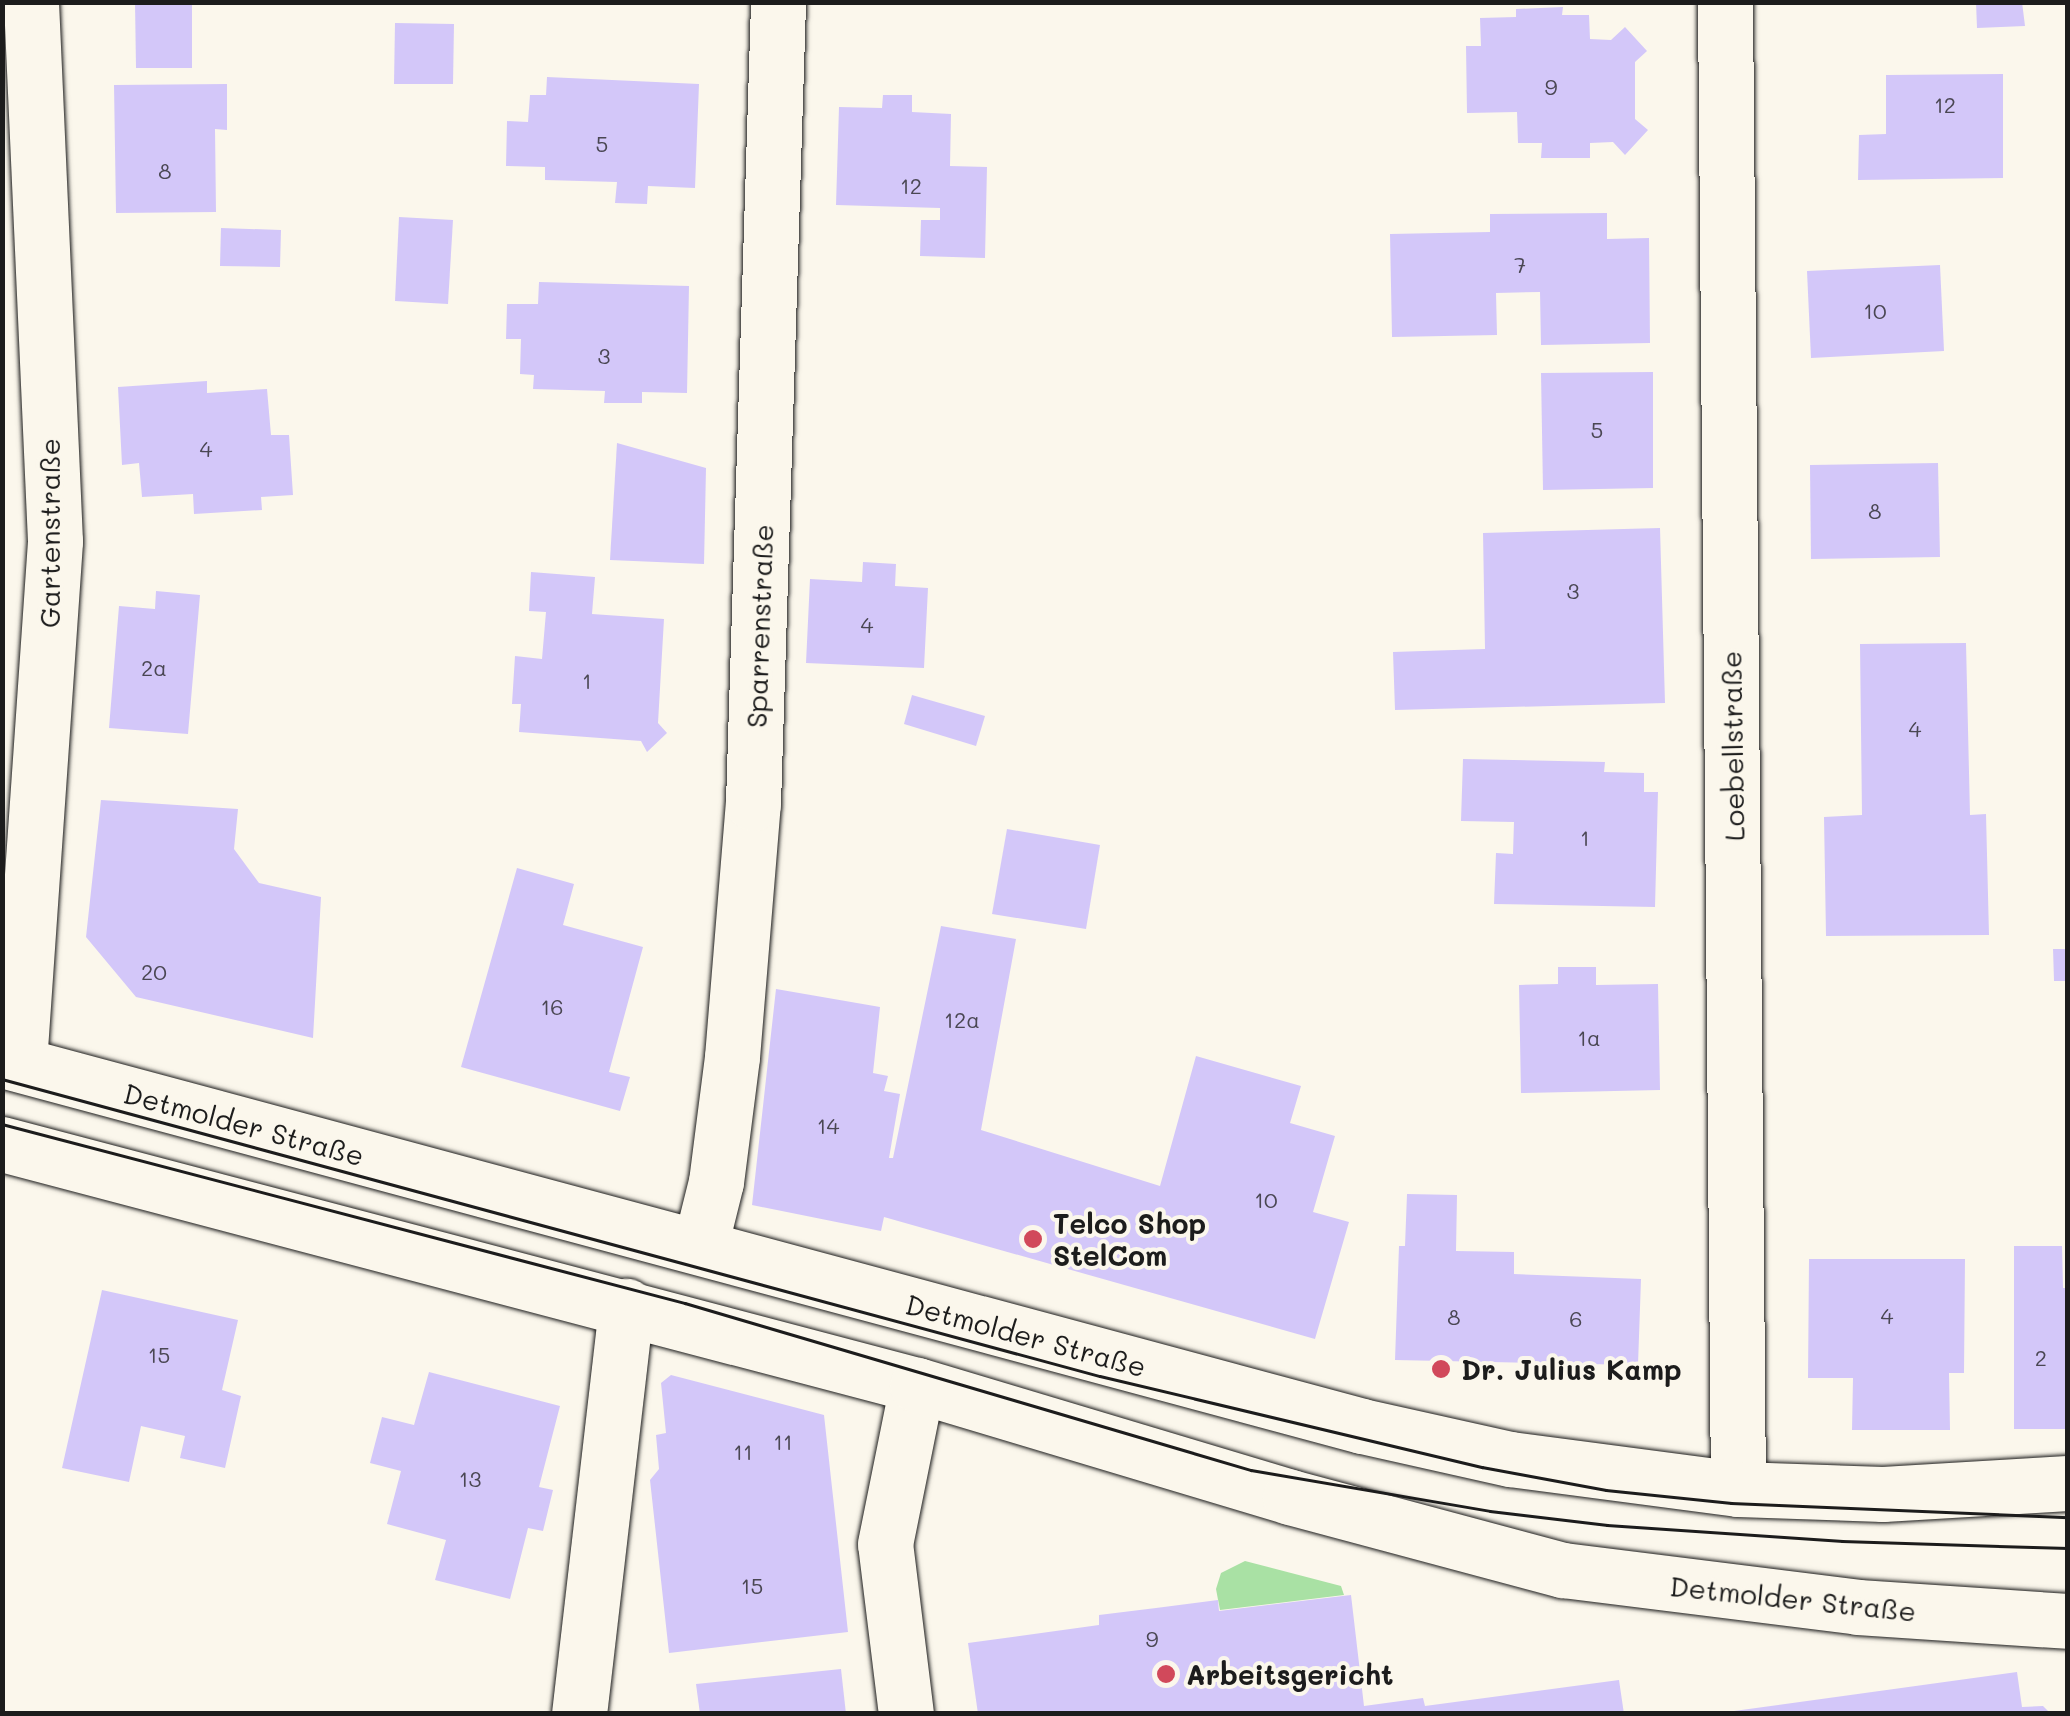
<!DOCTYPE html>
<meta charset="utf-8">
<style>
body{margin:0}
#map{position:relative;width:2070px;height:1716px;overflow:hidden;background:#fbf7ec;font-family:Mali,sans-serif}
div>[style]{position:absolute}
[style*='--x']{left:calc(var(--x)*1px);top:calc(var(--y)*1px);width:calc(var(--w)*1px);rotate:calc(var(--a)*1deg)}
.green>*{inset:0;background:#a9e1a4}
.building>*{inset:0;background:#d3c7f9}
.roads{filter:drop-shadow(0 0 2px #1c1c1c) drop-shadow(0 0 2px #1c1c1c)}
.minor>*{height:55px;margin:-27.5px;padding:0 27.5px;transform-origin:27.5px;border-radius:27.5px;background:#fbf7ec}
.major>*{height:55px;margin:-27.5px;padding:0 27.5px;transform-origin:27.5px;border-radius:27.5px;background:#fbf7ec}
.tram>*{height:2.5px;margin:-1.25px;padding:0 1.25px;transform-origin:1.25px;border-radius:1.25px;background:#1c1c1c}
.dots>*{width:28px;height:28px;translate:-50% -50%;box-sizing:border-box;border:5px solid #fbf7ec;border-radius:50%}
span{translate:-50% -50%;white-space:nowrap;text-align:center;line-height:1.15;-webkit-text-stroke:8px #fbf7ec;paint-order:stroke}
.number-label{font-size:22px;color:#4a4753}
.number-label span{-webkit-text-stroke-width:0}
.street-label{font-size:28px;color:#1c1c1c}
.poi-label{font-size:28px;color:#1c1c1c;font-weight:700}
.left{translate:0 -50%;text-align:left}
.frame{position:absolute;inset:0;border:5px solid #1c1c1c;pointer-events:none}
</style>
<div id="map">
<div class="green">
<div style="clip-path:polygon(1245px 1561px,1341px 1586px,1344px 1595px,1220px 1610px,1216px 1589px,1221px 1573px)"></div>
</div>
<div class="building">
<div style="clip-path:polygon(135px 2px,192px 2px,192px 68px,136px 68px)"></div>
<div style="clip-path:polygon(1976px 2px,2022px 2px,2025px 26px,1977px 28px)"></div>
<div style="clip-path:polygon(1563px 7px,1562px 15px,1589px 15px,1590px 39px,1611px 40px,1625px 27px,1647px 51px,1635px 62px,1635px 119px,1648px 130px,1625px 155px,1613px 142px,1590px 143px,1590px 158px,1541px 158px,1542px 143px,1518px 143px,1517px 112px,1467px 113px,1466px 46px,1481px 46px,1480px 18px,1516px 17px,1516px 9px)"></div>
<div style="clip-path:polygon(395px 23px,454px 24px,453px 84px,394px 84px)"></div>
<div style="clip-path:polygon(2003px 74px,2003px 178px,1858px 180px,1859px 135px,1886px 134px,1886px 75px)"></div>
<div style="clip-path:polygon(547px 77px,699px 84px,695px 188px,648px 186px,647px 204px,615px 203px,617px 182px,545px 180px,545px 167px,506px 166px,507px 121px,528px 122px,530px 95px,546px 95px)"></div>
<div style="clip-path:polygon(227px 84px,227px 130px,215px 129px,216px 212px,116px 213px,114px 85px)"></div>
<div style="clip-path:polygon(883px 95px,912px 95px,912px 112px,951px 114px,950px 166px,987px 167px,985px 258px,920px 256px,921px 220px,940px 220px,940px 208px,836px 205px,839px 107px,882px 108px)"></div>
<div style="clip-path:polygon(1607px 213px,1607px 239px,1649px 238px,1650px 343px,1541px 345px,1540px 292px,1496px 293px,1497px 335px,1392px 337px,1390px 234px,1490px 232px,1490px 214px)"></div>
<div style="clip-path:polygon(399px 217px,453px 220px,448px 304px,395px 301px)"></div>
<div style="clip-path:polygon(221px 228px,281px 230px,280px 267px,220px 266px)"></div>
<div style="clip-path:polygon(1940px 265px,1944px 351px,1811px 358px,1807px 271px)"></div>
<div style="clip-path:polygon(539px 282px,689px 286px,687px 393px,642px 392px,642px 403px,604px 403px,605px 391px,533px 389px,534px 375px,520px 374px,521px 339px,506px 339px,507px 304px,538px 304px)"></div>
<div style="clip-path:polygon(1653px 372px,1653px 488px,1543px 490px,1541px 373px)"></div>
<div style="clip-path:polygon(207px 381px,207px 393px,267px 389px,271px 435px,289px 435px,293px 495px,261px 497px,262px 510px,194px 514px,193px 494px,142px 497px,139px 463px,122px 465px,118px 387px)"></div>
<div style="clip-path:polygon(617px 443px,706px 468px,704px 564px,610px 560px)"></div>
<div style="clip-path:polygon(1938px 463px,1940px 557px,1811px 559px,1810px 465px)"></div>
<div style="clip-path:polygon(1660px 528px,1665px 703px,1395px 710px,1393px 652px,1485px 649px,1483px 533px)"></div>
<div style="clip-path:polygon(863px 562px,896px 564px,895px 586px,928px 588px,924px 668px,806px 663px,810px 579px,862px 582px)"></div>
<div style="clip-path:polygon(531px 572px,595px 577px,592px 614px,664px 619px,658px 723px,667px 733px,647px 752px,641px 741px,519px 732px,521px 704px,512px 704px,515px 656px,542px 659px,546px 612px,529px 611px)"></div>
<div style="clip-path:polygon(156px 591px,200px 595px,188px 734px,109px 728px,119px 606px,155px 609px)"></div>
<div style="clip-path:polygon(1966px 643px,1970px 815px,1986px 814px,1989px 935px,1826px 936px,1824px 817px,1862px 815px,1860px 644px)"></div>
<div style="clip-path:polygon(912px 695px,985px 716px,976px 746px,904px 724px)"></div>
<div style="clip-path:polygon(1463px 759px,1605px 762px,1604px 772px,1644px 773px,1644px 792px,1658px 792px,1655px 907px,1494px 904px,1496px 853px,1513px 854px,1514px 822px,1461px 821px)"></div>
<div style="clip-path:polygon(101px 800px,238px 809px,234px 849px,259px 883px,321px 897px,313px 1038px,136px 997px,86px 937px)"></div>
<div style="clip-path:polygon(1007px 829px,1100px 845px,1086px 929px,992px 914px)"></div>
<div style="clip-path:polygon(517px 868px,574px 884px,563px 925px,643px 947px,609px 1072px,630px 1077px,620px 1111px,461px 1067px)"></div>
<div style="clip-path:polygon(941px 926px,1016px 939px,981px 1130px,1160px 1186px,1196px 1056px,1301px 1086px,1290px 1123px,1335px 1136px,1313px 1212px,1349px 1222px,1315px 1339px,884px 1217px,881px 1231px,752px 1205px,776px 989px,880px 1007px,873px 1073px,888px 1076px,884px 1091px,900px 1094px,889px 1158px,893px 1158px)"></div>
<div style="clip-path:polygon(2053px 949px,2068px 949px,2068px 981px,2054px 981px)"></div>
<div style="clip-path:polygon(1558px 967px,1596px 967px,1596px 985px,1658px 984px,1660px 1090px,1521px 1093px,1519px 985px,1558px 984px)"></div>
<div style="clip-path:polygon(1407px 1194px,1457px 1195px,1456px 1251px,1514px 1252px,1514px 1274px,1641px 1279px,1638px 1365px,1395px 1360px,1399px 1246px,1405px 1246px)"></div>
<div style="clip-path:polygon(2014px 1246px,2062px 1246px,2063px 1288px,2068px 1288px,2068px 1429px,2014px 1429px)"></div>
<div style="clip-path:polygon(1809px 1259px,1965px 1259px,1964px 1373px,1949px 1373px,1950px 1430px,1852px 1430px,1853px 1378px,1808px 1378px)"></div>
<div style="clip-path:polygon(102px 1290px,238px 1320px,222px 1390px,241px 1396px,225px 1468px,180px 1458px,185px 1436px,141px 1426px,129px 1482px,62px 1468px)"></div>
<div style="clip-path:polygon(429px 1372px,560px 1406px,539px 1487px,553px 1490px,543px 1531px,528px 1528px,510px 1599px,435px 1580px,446px 1540px,387px 1524px,401px 1471px,370px 1463px,382px 1417px,414px 1425px)"></div>
<div style="clip-path:polygon(671px 1375px,824px 1415px,848px 1632px,669px 1653px,650px 1480px,659px 1469px,656px 1435px,666px 1433px,661px 1383px)"></div>
<div style="clip-path:polygon(1351px 1595px,1364px 1706px,1423px 1698px,1425px 1706px,1619px 1680px,1624px 1714px,978px 1714px,968px 1643px,1099px 1625px,1099px 1615px,1156px 1608px,1218px 1600px,1219px 1611px)"></div>
<div style="clip-path:polygon(841px 1669px,846px 1714px,700px 1714px,696px 1684px)"></div>
<div style="clip-path:polygon(2017px 1672px,2022px 1707px,2043px 1706px,2051px 1714px,1712px 1714px)"></div>
</div>
<div class="roads">
<div class="minor">
<div style="--x:1725;--y:2;--w:1487;--a:89.5"></div>
<div style="--x:19;--y:1063;--w:523;--a:-86.05"></div>
<div style="--x:55;--y:541;--w:540;--a:-92.55"></div>
<div style="--x:700;--y:1246;--w:66;--a:-76"></div>
<div style="--x:716;--y:1182;--w:126;--a:-82.7"></div>
<div style="--x:732;--y:1057;--w:255;--a:-85.3"></div>
<div style="--x:753;--y:803;--w:801;--a:-88.21"></div>
<div style="--x:579;--y:1714;--w:411;--a:-83.4"></div>
<div style="--x:906;--y:1714;--w:171;--a:-97"></div>
<div style="--x:885;--y:1544;--w:162;--a:-78.6"></div>
</div>
<div class="major">
<div style="--x:2;--y:1060;--w:1408;--a:15.06"></div>
<div style="--x:1362;--y:1426;--w:152;--a:12.6"></div>
<div style="--x:1510;--y:1459;--w:230;--a:7.5"></div>
<div style="--x:1738;--y:1489;--w:145;--a:2"></div>
<div style="--x:1883;--y:1494;--w:185;--a:-3.4"></div>
<div style="--x:2;--y:1144;--w:946;--a:14.76"></div>
<div style="--x:917;--y:1385;--w:389;--a:16.7"></div>
<div style="--x:1290;--y:1497;--w:283;--a:15"></div>
<div style="--x:1563;--y:1570;--w:297;--a:7.1"></div>
<div style="--x:1858;--y:1607;--w:210;--a:3.8"></div>
</div>
</div>
<div class="tram">
<div style="--x:2;--y:1079;--w:1137;--a:15.14"></div>
<div style="--x:1100;--y:1376;--w:393;--a:13.4"></div>
<div style="--x:1482;--y:1467;--w:126;--a:10.5"></div>
<div style="--x:1606;--y:1490;--w:126;--a:5.9"></div>
<div style="--x:1731;--y:1503;--w:337;--a:2.4"></div>
<div style="--x:2;--y:1124;--w:706;--a:14.69"></div>
<div style="--x:685;--y:1303;--w:590;--a:16.44"></div>
<div style="--x:1251;--y:1470;--w:242;--a:9.7"></div>
<div style="--x:1490;--y:1511;--w:118;--a:6.8"></div>
<div style="--x:1607;--y:1525;--w:236;--a:3.9"></div>
<div style="--x:1842;--y:1541;--w:226;--a:1.8"></div>
</div>
<div class="dots">
<div style="left:1033px;top:1239px;background:#d1495b"></div>
<div style="left:1441px;top:1369px;background:#d1495b"></div>
<div style="left:1166px;top:1674px;background:#d1495b"></div>
</div>
<div class="number-label">
<span style="left:1551px;top:87px">9</span>
<span style="left:1945px;top:105px">12</span>
<span style="left:602px;top:144px">5</span>
<span style="left:165px;top:171px">8</span>
<span style="left:911px;top:186px">12</span>
<span style="left:1520px;top:265px">7</span>
<span style="left:1875px;top:311px">10</span>
<span style="left:604px;top:356px">3</span>
<span style="left:1597px;top:430px">5</span>
<span style="left:206px;top:449px">4</span>
<span style="left:1875px;top:511px">8</span>
<span style="left:1573px;top:591px">3</span>
<span style="left:867px;top:625px">4</span>
<span style="left:154px;top:668px">2a</span>
<span style="left:587px;top:681px">1</span>
<span style="left:1915px;top:729px">4</span>
<span style="left:1585px;top:838px">1</span>
<span style="left:154px;top:972px">20</span>
<span style="left:552px;top:1007px">16</span>
<span style="left:962px;top:1020px">12a</span>
<span style="left:1589px;top:1038px">1a</span>
<span style="left:828px;top:1126px">14</span>
<span style="left:1266px;top:1200px">10</span>
<span style="left:1887px;top:1316px">4</span>
<span style="left:1454px;top:1317px">8</span>
<span style="left:1576px;top:1319px">6</span>
<span style="left:159px;top:1355px">15</span>
<span style="left:2041px;top:1358px">2</span>
<span style="left:783px;top:1442px">11</span>
<span style="left:743px;top:1452px">11</span>
<span style="left:470px;top:1479px">13</span>
<span style="left:752px;top:1586px">15</span>
<span style="left:1152px;top:1639px">9</span>
</div>
<div class="street-label">
<span style="left:49px;top:533px;rotate:-90deg">Gartenstraße</span>
<span style="left:759px;top:626px;rotate:-88deg">Sparrenstraße</span>
<span style="left:1732px;top:746px;rotate:-91deg">Loebellstraße</span>
<span style="left:244px;top:1124px;rotate:15deg">Detmolder Straße</span>
<span style="left:1026px;top:1335px;rotate:15deg">Detmolder Straße</span>
<span style="left:1793px;top:1598px;rotate:6deg">Detmolder Straße</span>
</div>
<div class="poi-label">
<span class="left" style="left:1053px;top:1239px">Telco Shop<br>StelCom</span>
<span class="left" style="left:1461px;top:1369px">Dr. Julius Kamp</span>
<span class="left" style="left:1186px;top:1674px">Arbeitsgericht</span>
</div>
<div class="frame"></div>
</div>
